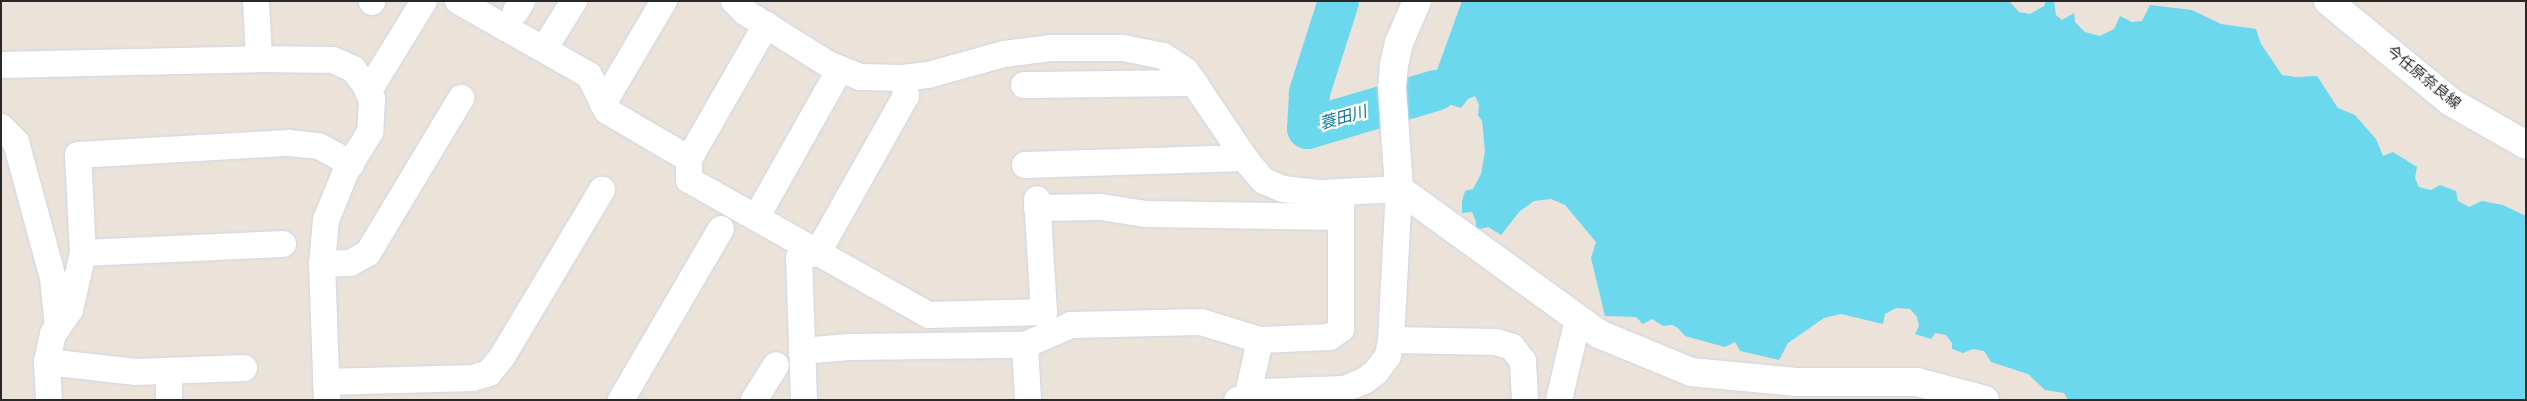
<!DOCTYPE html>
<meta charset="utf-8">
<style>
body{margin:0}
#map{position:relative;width:2527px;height:401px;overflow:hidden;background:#ebe2da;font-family:"Noto Sans","Noto Sans JP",sans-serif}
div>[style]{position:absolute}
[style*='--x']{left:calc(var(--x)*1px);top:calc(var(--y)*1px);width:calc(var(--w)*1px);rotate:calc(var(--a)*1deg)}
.water>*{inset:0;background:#6cd8ee}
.river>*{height:41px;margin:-20.5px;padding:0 20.5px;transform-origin:20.5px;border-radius:20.5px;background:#6cd8ee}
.roads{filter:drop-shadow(0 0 1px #cfd5e2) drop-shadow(0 0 1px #cfd5e2)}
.street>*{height:26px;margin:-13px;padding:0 13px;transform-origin:13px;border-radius:13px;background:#fff}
.secondary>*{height:28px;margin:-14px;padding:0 14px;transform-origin:14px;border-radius:14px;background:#fff}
span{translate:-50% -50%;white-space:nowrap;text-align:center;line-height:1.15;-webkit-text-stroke:4.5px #fff;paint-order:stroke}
.street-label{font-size:15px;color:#282828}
.water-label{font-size:16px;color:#0d7598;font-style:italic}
.frame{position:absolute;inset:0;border:2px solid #282828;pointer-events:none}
</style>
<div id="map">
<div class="water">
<div style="clip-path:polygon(1462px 1px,2009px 1px,2019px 12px,2030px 14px,2044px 6px,2046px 1px,2054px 1px,2056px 15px,2062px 20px,2074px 13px,2075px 22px,2085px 32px,2100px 36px,2114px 29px,2120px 16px,2132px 22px,2142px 21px,2150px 5px,2192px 10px,2221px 24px,2256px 29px,2261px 44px,2282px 75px,2295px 77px,2317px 76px,2338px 108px,2355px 115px,2376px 139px,2383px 156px,2393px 152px,2417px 167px,2415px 178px,2419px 187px,2431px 190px,2440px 185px,2456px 191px,2458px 201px,2469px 207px,2482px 201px,2503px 205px,2526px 216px,2526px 400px,2068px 400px,2064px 393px,2045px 390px,2028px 374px,1991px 362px,1984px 351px,1973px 349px,1963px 353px,1952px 349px,1952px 343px,1946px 335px,1935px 333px,1931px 339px,1915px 334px,1919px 326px,1917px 317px,1910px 309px,1896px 308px,1885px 314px,1883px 324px,1841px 314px,1824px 318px,1788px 343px,1779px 360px,1740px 351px,1735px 342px,1725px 347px,1685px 336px,1678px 328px,1672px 325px,1663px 326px,1652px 319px,1643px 324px,1636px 317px,1605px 316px,1591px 258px,1596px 242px,1565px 205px,1551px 199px,1534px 201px,1520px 211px,1501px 235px,1488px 227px,1476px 230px,1476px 222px,1472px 212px,1462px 213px,1462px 201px,1465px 191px,1473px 189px,1481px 174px,1485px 151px,1482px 121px,1478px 115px,1479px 105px,1475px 96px,1468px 99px,1461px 108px,1429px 98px,1403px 113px,1403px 92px,1433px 81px)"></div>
</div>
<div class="river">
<div style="--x:1338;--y:1;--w:96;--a:107.7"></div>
<div style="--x:1309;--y:92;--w:36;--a:93"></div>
<div style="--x:1307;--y:128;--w:134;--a:-16.5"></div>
</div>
<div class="roads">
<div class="street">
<div style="--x:256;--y:1;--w:58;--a:87"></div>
<div style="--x:458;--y:1;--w:150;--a:29.5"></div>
<div style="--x:589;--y:75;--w:40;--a:63.4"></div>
<div style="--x:607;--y:111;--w:95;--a:30.3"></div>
<div style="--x:689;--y:159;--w:21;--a:90"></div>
<div style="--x:689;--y:180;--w:275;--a:29.4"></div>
<div style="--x:929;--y:315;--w:115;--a:-1.5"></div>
<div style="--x:1044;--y:312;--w:113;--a:-93.5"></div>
<div style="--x:734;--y:1;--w:16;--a:45"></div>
<div style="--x:745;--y:12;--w:98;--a:32.1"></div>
<div style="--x:828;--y:64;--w:35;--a:22"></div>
<div style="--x:861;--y:77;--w:42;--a:1.4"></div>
<div style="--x:903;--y:78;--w:25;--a:-7"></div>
<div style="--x:928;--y:75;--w:79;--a:-15.4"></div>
<div style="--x:1004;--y:54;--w:46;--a:-7.4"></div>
<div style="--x:1050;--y:48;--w:73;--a:0"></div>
<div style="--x:1123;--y:48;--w:41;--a:11.3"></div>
<div style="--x:1163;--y:56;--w:27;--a:33"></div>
<div style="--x:1186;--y:71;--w:112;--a:55.9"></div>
<div style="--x:1249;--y:164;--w:23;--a:49"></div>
<div style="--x:1264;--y:181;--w:21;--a:23"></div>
<div style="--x:1283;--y:189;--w:39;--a:6"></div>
<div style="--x:1322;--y:193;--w:77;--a:-3"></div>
<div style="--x:1399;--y:189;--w:151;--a:93"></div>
<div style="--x:1391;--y:340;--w:16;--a:101"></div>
<div style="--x:1388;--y:356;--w:20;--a:127"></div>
<div style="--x:1376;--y:372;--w:15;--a:143"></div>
<div style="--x:1364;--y:381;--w:22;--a:158"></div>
<div style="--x:1344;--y:389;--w:82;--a:177.9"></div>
<div style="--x:1262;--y:392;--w:26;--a:162"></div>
<div style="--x:372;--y:2;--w:1;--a:-90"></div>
<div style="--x:516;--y:11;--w:12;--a:-59"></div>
<div style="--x:544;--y:49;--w:57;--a:-58"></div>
<div style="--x:1;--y:65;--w:258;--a:-1.3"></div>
<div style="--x:259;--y:59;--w:74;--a:0.8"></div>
<div style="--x:333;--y:60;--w:22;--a:24"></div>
<div style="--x:353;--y:69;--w:18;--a:52"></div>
<div style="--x:364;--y:83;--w:18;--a:63"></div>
<div style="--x:372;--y:99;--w:33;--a:93"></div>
<div style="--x:370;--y:132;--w:46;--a:121.6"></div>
<div style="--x:346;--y:171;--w:53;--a:112.2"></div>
<div style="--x:326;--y:220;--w:44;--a:95.2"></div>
<div style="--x:322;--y:264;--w:136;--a:87.9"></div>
<div style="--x:1024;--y:85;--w:171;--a:-0.7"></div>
<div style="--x:368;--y:92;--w:107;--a:-58.4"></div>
<div style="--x:603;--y:104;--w:120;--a:-59.4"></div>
<div style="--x:1;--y:127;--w:21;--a:45"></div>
<div style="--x:16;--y:142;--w:141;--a:74.8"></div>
<div style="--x:53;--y:278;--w:50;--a:84.3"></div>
<div style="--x:689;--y:159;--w:155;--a:-60.1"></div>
<div style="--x:1025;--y:165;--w:220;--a:-1.8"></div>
<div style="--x:1037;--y:208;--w:64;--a:-0.9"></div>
<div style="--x:1101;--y:207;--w:46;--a:8.8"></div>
<div style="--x:1146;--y:214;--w:195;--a:0.9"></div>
<div style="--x:756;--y:218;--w:171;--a:-60.6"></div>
<div style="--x:283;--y:244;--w:200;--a:177.4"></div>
<div style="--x:83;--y:253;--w:98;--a:-92.9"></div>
<div style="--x:78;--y:155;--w:211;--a:-3.3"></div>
<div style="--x:289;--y:143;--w:30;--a:6"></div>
<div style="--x:319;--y:146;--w:37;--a:29"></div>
<div style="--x:322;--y:264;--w:28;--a:-2"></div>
<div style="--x:350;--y:263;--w:21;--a:-29"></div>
<div style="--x:368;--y:253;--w:181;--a:-59"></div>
<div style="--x:1391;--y:340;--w:105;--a:1.1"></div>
<div style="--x:1496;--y:342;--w:17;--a:17"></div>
<div style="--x:1512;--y:347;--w:18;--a:52"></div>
<div style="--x:1523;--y:361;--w:39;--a:87"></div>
<div style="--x:1025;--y:345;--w:55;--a:86.9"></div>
<div style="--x:802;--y:351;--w:47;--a:-4.9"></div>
<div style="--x:849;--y:347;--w:176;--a:-0.7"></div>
<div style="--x:1025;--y:345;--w:50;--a:-23.5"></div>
<div style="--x:1071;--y:325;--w:130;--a:-1.3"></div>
<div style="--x:1201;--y:322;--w:62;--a:17"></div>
<div style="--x:47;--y:362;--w:90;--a:6.4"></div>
<div style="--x:136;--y:372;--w:108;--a:-2.1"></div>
<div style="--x:326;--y:382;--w:147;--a:-1.6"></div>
<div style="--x:473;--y:378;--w:17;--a:-17"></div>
<div style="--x:489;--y:373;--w:21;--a:-51"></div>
<div style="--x:502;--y:357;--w:195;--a:-59.1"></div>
<div style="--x:1248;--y:395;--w:56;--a:-77.7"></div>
<div style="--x:1260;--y:340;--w:70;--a:-2.5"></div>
<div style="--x:1330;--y:337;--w:14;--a:-36"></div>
<div style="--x:1341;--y:329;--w:129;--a:-90"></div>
<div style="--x:49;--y:400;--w:38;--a:-93"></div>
<div style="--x:47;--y:362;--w:29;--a:-78"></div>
<div style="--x:53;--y:334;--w:29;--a:-55"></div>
<div style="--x:70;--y:310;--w:58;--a:-77.2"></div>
<div style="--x:169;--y:400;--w:29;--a:-90"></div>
<div style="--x:621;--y:400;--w:198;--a:-59.7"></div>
<div style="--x:754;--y:400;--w:41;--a:-57.8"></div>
<div style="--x:804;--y:400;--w:142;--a:-92"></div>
<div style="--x:799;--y:258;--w:20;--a:-18"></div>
<div style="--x:818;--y:252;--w:179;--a:-60.6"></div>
<div style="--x:906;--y:96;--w:18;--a:-99"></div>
<div style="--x:1559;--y:400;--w:83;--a:-76.8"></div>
</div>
<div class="secondary">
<div style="--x:1417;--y:1;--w:46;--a:113.2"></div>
<div style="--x:1399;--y:43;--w:23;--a:103"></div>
<div style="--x:1394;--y:65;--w:23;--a:95"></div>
<div style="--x:1392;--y:88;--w:101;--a:86"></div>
<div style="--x:1399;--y:189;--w:247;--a:35.9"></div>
<div style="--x:1599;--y:334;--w:100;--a:22.4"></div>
<div style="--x:1691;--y:372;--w:106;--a:5.4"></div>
<div style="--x:1797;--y:382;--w:120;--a:0"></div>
<div style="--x:1917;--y:382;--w:70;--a:14.8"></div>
<div style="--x:2328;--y:1;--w:159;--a:39.4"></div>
<div style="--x:2451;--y:102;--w:86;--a:29.8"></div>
</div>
</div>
<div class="street-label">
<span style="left:2424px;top:77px;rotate:39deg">今任原奈良線</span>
</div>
<div class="water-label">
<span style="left:1343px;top:117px;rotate:-16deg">蓑田川</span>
</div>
<div class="frame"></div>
</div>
